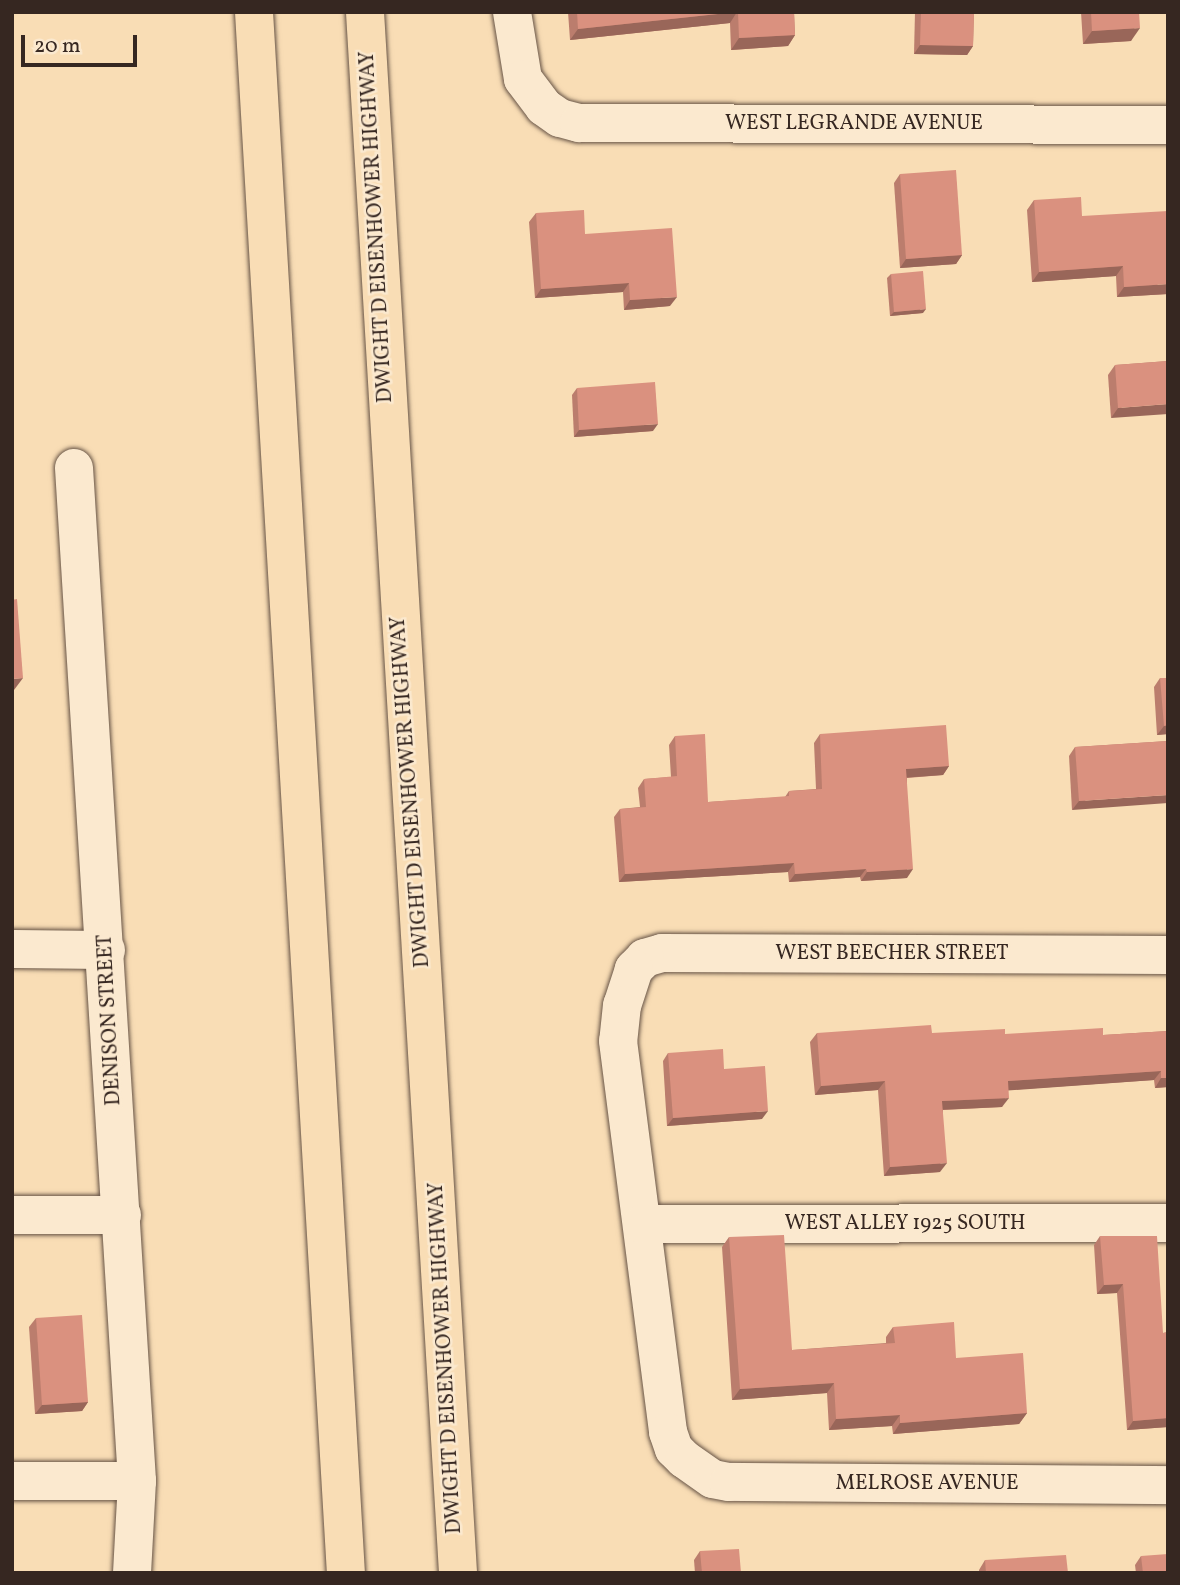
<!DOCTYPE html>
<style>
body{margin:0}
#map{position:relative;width:1180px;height:1585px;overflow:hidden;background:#f9ddb5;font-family:Vollkorn,serif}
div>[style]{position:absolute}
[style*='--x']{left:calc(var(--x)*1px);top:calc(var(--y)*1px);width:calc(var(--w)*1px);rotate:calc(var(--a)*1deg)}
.roads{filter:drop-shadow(0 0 2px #675446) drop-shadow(0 0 2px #675446)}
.minor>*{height:38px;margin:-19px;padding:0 19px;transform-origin:19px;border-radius:19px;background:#fbe9cf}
.highway>*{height:38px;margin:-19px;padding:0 19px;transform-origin:19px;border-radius:19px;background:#f9ddb5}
.wall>*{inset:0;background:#bb7d6d}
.shaded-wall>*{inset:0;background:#996659}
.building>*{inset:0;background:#da917f}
span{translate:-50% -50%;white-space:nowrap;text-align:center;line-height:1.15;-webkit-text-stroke:5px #fbe9cf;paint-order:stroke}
.street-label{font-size:21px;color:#362721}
.frame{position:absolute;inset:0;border:14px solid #362721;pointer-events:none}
.scale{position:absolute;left:21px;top:35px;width:116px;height:32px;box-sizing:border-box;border:4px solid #362721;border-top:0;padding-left:9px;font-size:21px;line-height:24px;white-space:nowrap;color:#362721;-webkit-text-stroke:5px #fbe9cf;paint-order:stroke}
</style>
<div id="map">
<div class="roads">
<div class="minor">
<div style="--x:512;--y:12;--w:68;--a:80.7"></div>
<div style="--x:523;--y:79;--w:35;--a:53"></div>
<div style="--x:544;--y:107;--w:19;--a:35"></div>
<div style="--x:560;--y:118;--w:20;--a:15"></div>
<div style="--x:579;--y:123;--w:589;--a:0.19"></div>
<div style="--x:74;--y:468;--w:1015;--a:86.44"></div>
<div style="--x:137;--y:1481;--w:92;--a:93.1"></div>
<div style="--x:12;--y:949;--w:94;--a:0.6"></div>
<div style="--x:1168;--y:955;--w:506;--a:-179.77"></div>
<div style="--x:662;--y:953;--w:18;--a:164"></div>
<div style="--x:645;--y:958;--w:16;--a:135"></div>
<div style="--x:634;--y:969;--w:38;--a:108"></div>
<div style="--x:622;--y:1005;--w:36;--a:96"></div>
<div style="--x:618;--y:1041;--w:394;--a:82.7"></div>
<div style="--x:668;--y:1432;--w:18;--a:71"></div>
<div style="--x:674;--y:1449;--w:14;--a:45"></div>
<div style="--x:684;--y:1459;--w:35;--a:35"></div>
<div style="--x:713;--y:1479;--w:16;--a:11"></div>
<div style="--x:729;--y:1482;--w:439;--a:0.4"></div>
<div style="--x:12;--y:1215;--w:110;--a:0"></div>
<div style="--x:642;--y:1224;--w:526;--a:-0.11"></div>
<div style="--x:12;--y:1481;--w:125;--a:0"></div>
</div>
<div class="highway">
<div style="--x:254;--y:12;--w:1564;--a:86.63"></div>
<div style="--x:365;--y:12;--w:1564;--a:86.59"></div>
</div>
</div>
<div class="wall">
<div style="clip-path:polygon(568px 12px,794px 12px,795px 35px,788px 46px,731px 50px,730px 23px,570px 40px)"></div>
<div style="clip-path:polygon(915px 12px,974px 12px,973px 46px,967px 55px,914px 54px)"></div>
<div style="clip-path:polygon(1081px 12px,1139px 12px,1131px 41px,1083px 44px)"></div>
<div style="clip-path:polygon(900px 174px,962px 255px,956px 264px,900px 268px,894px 183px)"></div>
<div style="clip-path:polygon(1034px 200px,1082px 216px,1168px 294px,1117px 297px,1116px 276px,1032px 282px,1027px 210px)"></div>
<div style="clip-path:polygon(536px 213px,670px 306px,624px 310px,623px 292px,535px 298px,529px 222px)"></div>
<div style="clip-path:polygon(891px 274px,923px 313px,890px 316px,887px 278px)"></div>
<div style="clip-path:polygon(1168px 361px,1111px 418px,1108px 375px,1115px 365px)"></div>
<div style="clip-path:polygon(577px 388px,653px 431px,574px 437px,572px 395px)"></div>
<div style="clip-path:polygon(1160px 678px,1168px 678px,1168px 734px,1157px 735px,1154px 687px)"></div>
<div style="clip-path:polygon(820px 734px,949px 766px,943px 775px,907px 778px,907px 878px,861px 881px,860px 877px,789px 882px,788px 872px,619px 882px,614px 817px,620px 809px,640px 807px,638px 788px,644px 779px,671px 777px,669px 745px,675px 736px,708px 802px,785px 797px,789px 791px,816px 789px,814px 743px)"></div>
<div style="clip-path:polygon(1168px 741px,1072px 810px,1069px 756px,1075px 747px)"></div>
<div style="clip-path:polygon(1168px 1031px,1168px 1087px,1155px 1088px,1154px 1080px,1008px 1090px,1002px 1107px,943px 1110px,940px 1172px,884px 1176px,878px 1090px,815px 1095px,810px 1042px,817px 1033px,1103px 1035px)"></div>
<div style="clip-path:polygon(668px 1053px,724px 1069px,762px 1119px,667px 1126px,663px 1061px)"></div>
<div style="clip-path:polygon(1100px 1236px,1163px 1333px,1168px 1332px,1168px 1427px,1127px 1430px,1117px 1293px,1097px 1294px,1094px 1245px)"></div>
<div style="clip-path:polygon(729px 1237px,792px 1350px,886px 1343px,886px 1337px,893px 1327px,956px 1358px,1027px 1413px,1019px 1424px,893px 1434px,892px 1426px,829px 1430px,827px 1393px,732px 1400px,722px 1247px)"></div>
<div style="clip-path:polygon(36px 1318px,88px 1402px,82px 1411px,35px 1414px,29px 1327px)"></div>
<div style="clip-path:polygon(700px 1551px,741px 1573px,695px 1573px,694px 1560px)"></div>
<div style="clip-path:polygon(1141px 1556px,1168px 1573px,1136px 1573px,1135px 1565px)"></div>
<div style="clip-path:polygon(985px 1560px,1068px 1573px,979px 1573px,979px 1570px)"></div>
</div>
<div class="shaded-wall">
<div style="clip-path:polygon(737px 12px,730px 23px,570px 40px,578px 29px)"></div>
<div style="clip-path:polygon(1140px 28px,1131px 41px,1083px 44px,1092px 31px)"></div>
<div style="clip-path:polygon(795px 35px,788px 46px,731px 50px,739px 38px)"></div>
<div style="clip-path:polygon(920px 45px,973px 46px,967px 55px,914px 54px)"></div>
<div style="clip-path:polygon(962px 255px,956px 264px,900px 268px,906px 259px)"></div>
<div style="clip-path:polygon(1123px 266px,1116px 276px,1032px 282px,1039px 272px)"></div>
<div style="clip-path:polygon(629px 283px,623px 292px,535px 298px,541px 289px)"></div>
<div style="clip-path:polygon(1168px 284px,1168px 294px,1117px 297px,1124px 287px)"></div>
<div style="clip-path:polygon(677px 297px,670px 306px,624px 310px,630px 300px)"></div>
<div style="clip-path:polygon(926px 309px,923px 313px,890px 316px,894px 312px)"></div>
<div style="clip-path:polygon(1168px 404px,1168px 414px,1111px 418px,1118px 408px)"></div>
<div style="clip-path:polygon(658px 424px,653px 431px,574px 437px,579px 430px)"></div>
<div style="clip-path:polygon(23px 678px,14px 690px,12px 690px,12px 679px)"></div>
<div style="clip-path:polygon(1168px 725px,1168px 734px,1157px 735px,1164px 726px)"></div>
<div style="clip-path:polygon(949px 766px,943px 775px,900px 778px,906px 769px)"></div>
<div style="clip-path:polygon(1168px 795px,1168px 803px,1072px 810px,1079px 801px)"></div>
<div style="clip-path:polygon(794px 863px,788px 872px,619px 882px,625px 874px)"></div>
<div style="clip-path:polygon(866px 869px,860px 877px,789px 882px,795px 874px)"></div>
<div style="clip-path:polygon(913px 869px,907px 878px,861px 881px,867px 872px)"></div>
<div style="clip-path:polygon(1161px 1071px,1154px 1080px,1001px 1091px,1008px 1081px)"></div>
<div style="clip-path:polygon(1161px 1078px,1168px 1078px,1168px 1087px,1155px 1088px)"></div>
<div style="clip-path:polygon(885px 1081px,878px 1090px,815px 1095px,821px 1086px)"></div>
<div style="clip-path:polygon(1009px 1098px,1002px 1107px,936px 1110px,942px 1101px)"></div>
<div style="clip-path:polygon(768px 1111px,762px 1119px,667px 1126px,673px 1118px)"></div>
<div style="clip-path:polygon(947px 1163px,940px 1172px,884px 1176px,890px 1167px)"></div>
<div style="clip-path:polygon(1123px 1284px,1117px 1293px,1097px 1294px,1104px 1285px)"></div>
<div style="clip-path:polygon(834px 1383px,827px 1393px,732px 1400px,740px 1389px)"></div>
<div style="clip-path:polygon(88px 1402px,82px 1411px,35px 1414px,42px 1405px)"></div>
<div style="clip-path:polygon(1027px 1413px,1019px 1424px,893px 1434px,900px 1423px)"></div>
<div style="clip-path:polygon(900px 1415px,892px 1426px,829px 1430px,836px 1419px)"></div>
<div style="clip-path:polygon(1168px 1418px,1168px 1427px,1127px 1430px,1133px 1421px)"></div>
</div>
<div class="building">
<div style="clip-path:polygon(577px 12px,736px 12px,578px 29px)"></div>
<div style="clip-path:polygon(738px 12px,794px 12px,795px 35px,739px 38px)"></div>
<div style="clip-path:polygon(921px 12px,974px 12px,973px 46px,920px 45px)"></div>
<div style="clip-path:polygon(1091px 12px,1139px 12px,1140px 28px,1092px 31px)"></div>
<div style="clip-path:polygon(956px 170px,962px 255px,906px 259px,900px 174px)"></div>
<div style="clip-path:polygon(1081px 197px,1082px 216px,1168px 211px,1168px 284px,1124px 287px,1123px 266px,1039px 272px,1034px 200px)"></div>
<div style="clip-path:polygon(584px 210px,585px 234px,672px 228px,677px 297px,630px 300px,629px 283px,541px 289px,536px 213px)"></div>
<div style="clip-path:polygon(923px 271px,926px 309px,894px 312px,891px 274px)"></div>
<div style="clip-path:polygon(1168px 361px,1168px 404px,1118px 408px,1115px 365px)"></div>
<div style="clip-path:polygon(655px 382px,658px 424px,579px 430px,577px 388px)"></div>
<div style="clip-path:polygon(17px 599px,23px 678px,12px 679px,12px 600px)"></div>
<div style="clip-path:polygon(1160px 678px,1168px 678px,1168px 725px,1164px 726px)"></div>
<div style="clip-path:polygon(946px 725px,949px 766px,906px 769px,913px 869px,867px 872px,866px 869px,795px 874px,794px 863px,625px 874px,620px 809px,646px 807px,644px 779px,677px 776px,675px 736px,705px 734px,708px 802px,789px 796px,789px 791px,822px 789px,820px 734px)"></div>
<div style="clip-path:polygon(1168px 741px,1168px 795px,1079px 801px,1075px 747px)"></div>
<div style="clip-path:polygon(931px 1025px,932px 1033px,1005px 1029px,1005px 1034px,1103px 1028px,1103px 1035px,1168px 1031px,1168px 1078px,1161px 1078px,1161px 1071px,1008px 1081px,1009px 1098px,942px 1101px,947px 1163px,890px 1167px,885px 1081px,821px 1086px,817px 1033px)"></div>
<div style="clip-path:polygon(723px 1049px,724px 1069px,765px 1066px,768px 1111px,673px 1118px,668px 1053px)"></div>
<div style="clip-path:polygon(784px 1235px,792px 1350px,895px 1343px,893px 1327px,954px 1322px,956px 1358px,1023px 1353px,1027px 1413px,900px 1423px,900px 1415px,836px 1419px,834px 1383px,740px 1389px,729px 1237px)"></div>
<div style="clip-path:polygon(1100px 1236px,1157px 1236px,1163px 1333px,1168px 1332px,1168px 1418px,1133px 1421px,1123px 1284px,1104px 1285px)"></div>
<div style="clip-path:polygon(82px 1315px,88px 1402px,42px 1405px,36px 1318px)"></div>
<div style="clip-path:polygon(739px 1549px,741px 1573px,702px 1573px,700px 1551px)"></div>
<div style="clip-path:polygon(1168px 1554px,1168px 1573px,1143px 1573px,1141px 1556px)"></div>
<div style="clip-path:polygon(1066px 1555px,1068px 1573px,986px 1573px,985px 1560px)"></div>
</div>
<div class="street-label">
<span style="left:854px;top:124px">WEST LEGRANDE AVENUE</span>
<span style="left:377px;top:227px;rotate:-93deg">DWIGHT D EISENHOWER HIGHWAY</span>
<span style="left:411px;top:792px;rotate:-94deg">DWIGHT D EISENHOWER HIGHWAY</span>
<span style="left:892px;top:954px">WEST BEECHER STREET</span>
<span style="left:110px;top:1020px;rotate:-93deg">DENISON STREET</span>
<span style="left:905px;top:1224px">WEST ALLEY 1925 SOUTH</span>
<span style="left:446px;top:1358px;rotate:-93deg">DWIGHT D EISENHOWER HIGHWAY</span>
<span style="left:927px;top:1484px">MELROSE AVENUE</span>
</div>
<div class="frame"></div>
<div class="scale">20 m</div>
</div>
